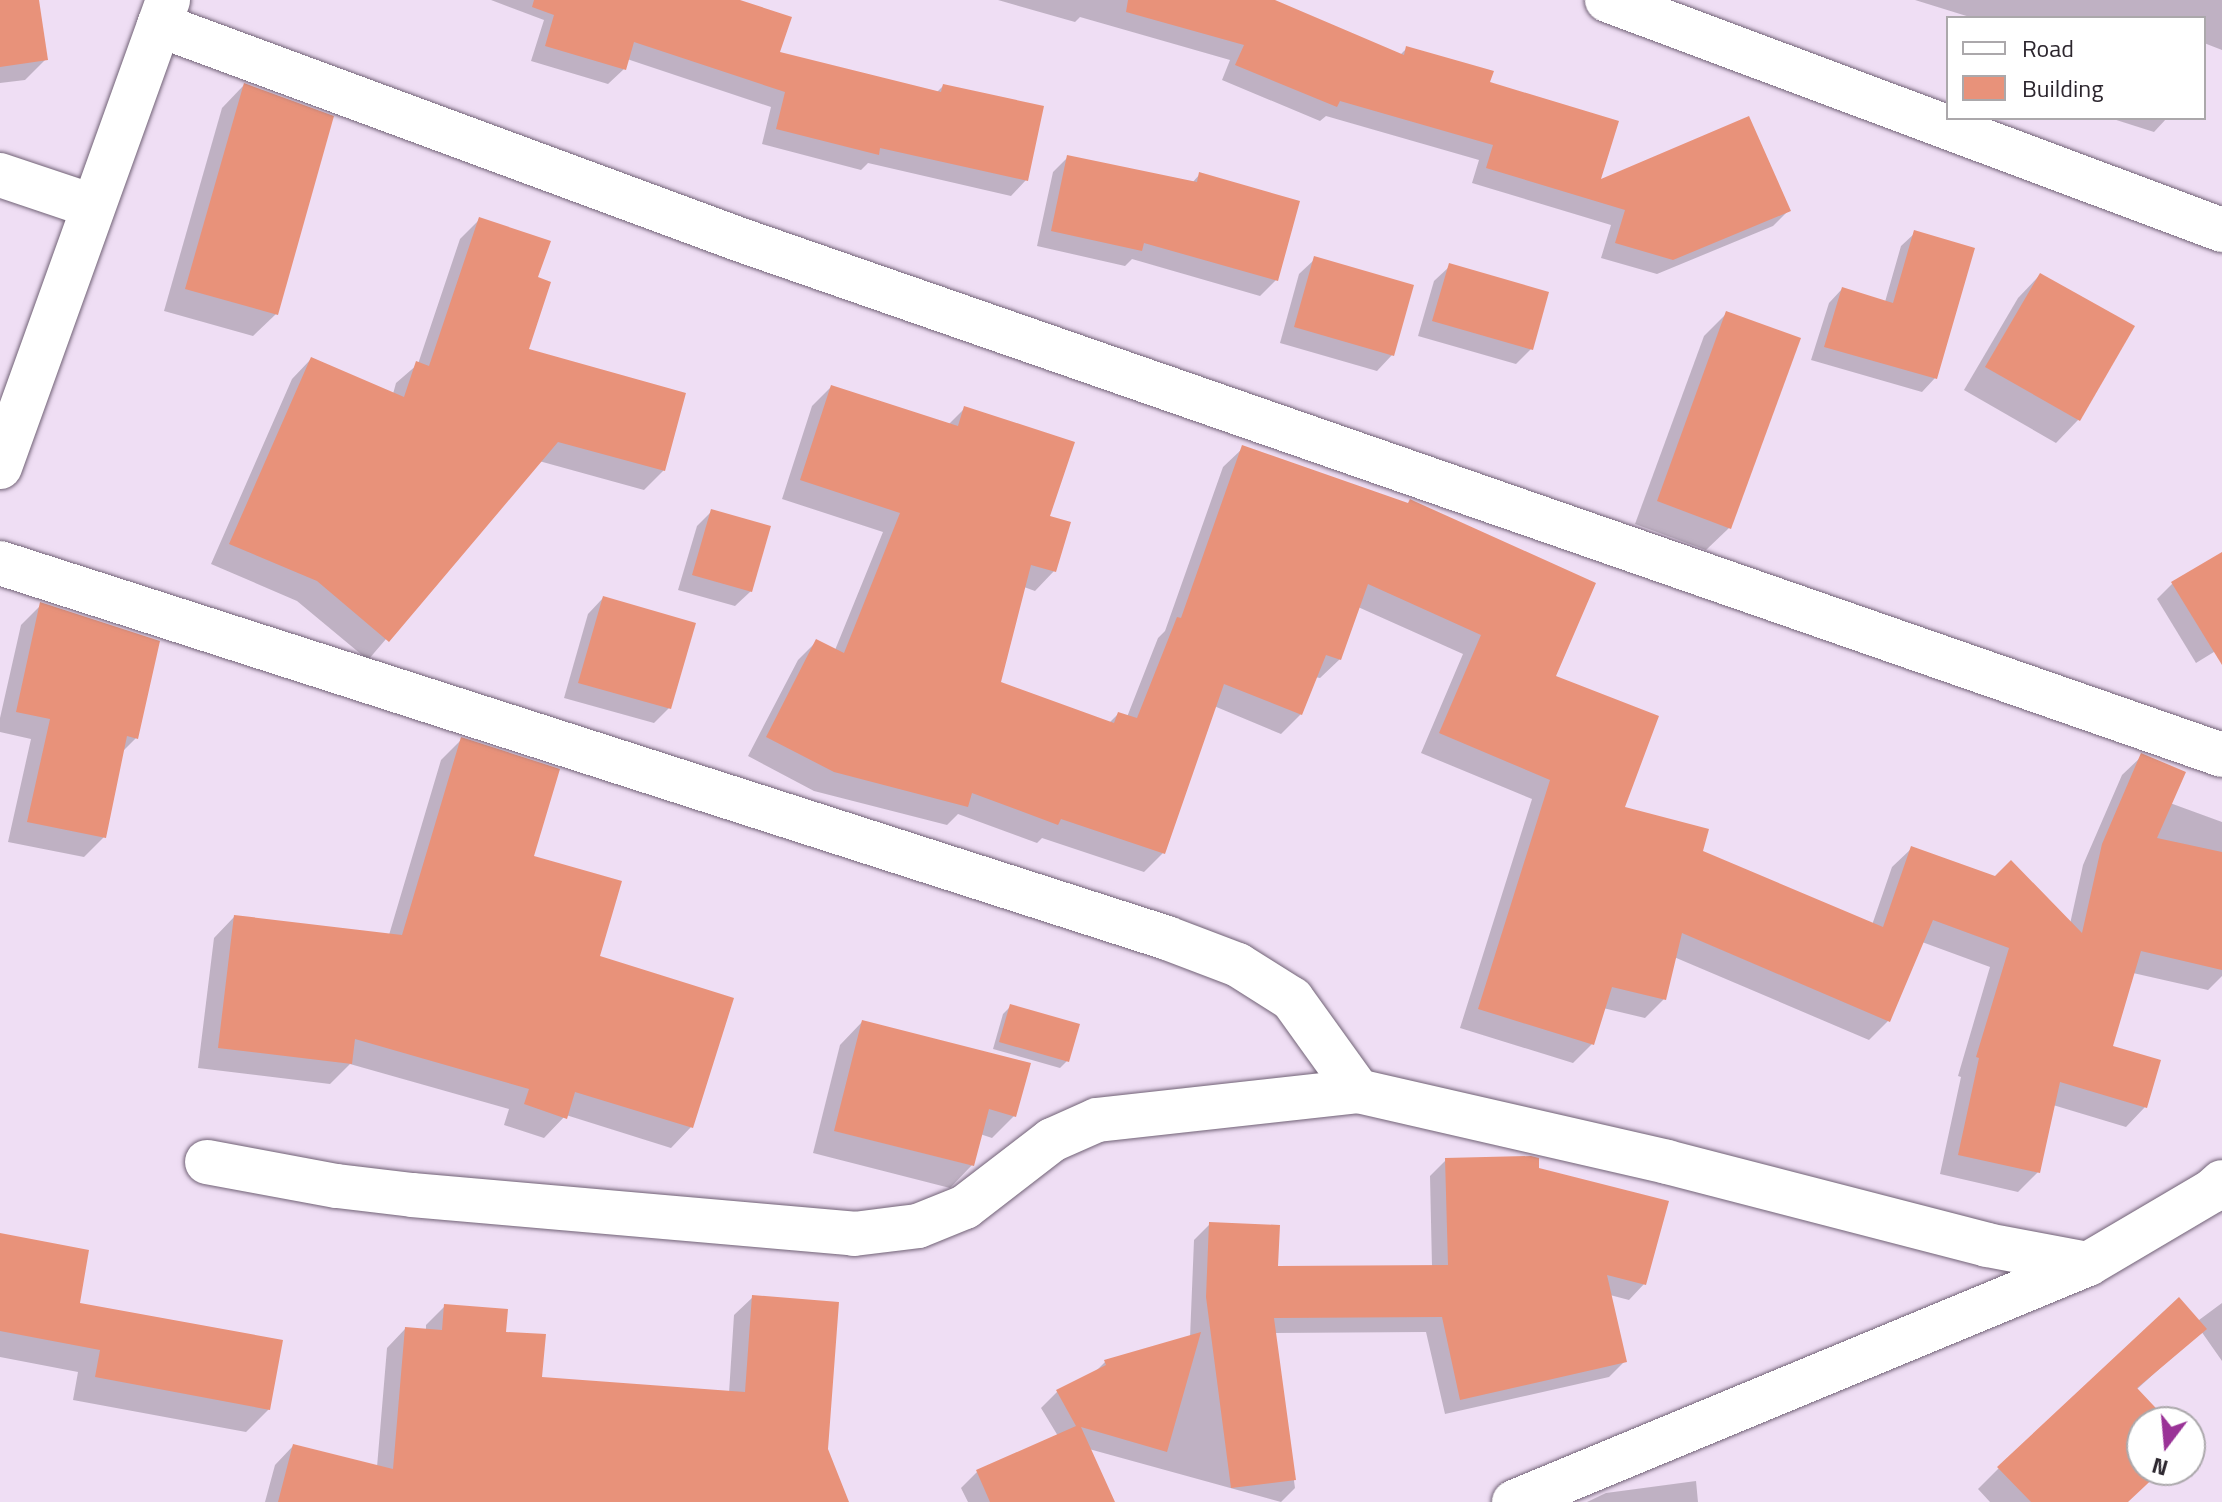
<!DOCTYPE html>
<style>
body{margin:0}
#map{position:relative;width:2222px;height:1502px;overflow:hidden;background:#efdef4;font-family:"Titillium Web",sans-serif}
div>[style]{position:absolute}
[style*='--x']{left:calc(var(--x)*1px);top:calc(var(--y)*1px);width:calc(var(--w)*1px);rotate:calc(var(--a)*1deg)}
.shadow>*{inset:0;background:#0003}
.building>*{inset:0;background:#e8927a}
.roads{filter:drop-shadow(0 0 2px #716276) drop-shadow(0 0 2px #716276)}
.minor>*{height:44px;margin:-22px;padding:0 22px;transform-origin:22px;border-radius:22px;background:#fff}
span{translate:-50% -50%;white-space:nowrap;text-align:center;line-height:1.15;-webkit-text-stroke:6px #fff;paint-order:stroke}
.legend{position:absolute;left:1946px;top:16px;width:260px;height:104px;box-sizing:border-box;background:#fff;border:2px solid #aba8ab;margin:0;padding:10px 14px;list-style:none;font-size:24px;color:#2c262e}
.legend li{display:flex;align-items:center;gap:16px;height:40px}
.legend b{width:40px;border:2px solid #aba8ab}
.north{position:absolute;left:2126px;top:1406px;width:80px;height:80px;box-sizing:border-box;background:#fff;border:2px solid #aba8ab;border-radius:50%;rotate:196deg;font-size:22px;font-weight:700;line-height:32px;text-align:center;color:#2c262e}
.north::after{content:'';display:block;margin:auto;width:28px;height:36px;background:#9a3397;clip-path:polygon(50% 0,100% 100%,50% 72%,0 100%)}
</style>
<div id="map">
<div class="shadow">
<div style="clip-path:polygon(0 0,37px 0,46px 59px,25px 80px,0 83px)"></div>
<div style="clip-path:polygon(491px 0,732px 0,778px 53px,936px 93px,943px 86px,1026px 180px,1011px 196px,868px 163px,861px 170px,762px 144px,771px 107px,627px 59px,624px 69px,608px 84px,531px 61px,544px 20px)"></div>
<div style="clip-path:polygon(998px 0,1270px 0,1400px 55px,1407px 48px,1488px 84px,1598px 182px,1788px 211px,1773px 226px,1657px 274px,1601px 258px,1611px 225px,1472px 183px,1479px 160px,1326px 116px,1320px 121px,1222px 80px,1230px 60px,1080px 17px,1075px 22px)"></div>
<div style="clip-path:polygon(1915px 0,2222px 0,2222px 50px,2204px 43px,2204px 18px,1973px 18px)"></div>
<div style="clip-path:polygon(244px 85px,276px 314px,253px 336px,164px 311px,222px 108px)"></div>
<div style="clip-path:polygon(2110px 118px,2167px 118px,2154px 132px)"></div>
<div style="clip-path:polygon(1068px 157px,1192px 183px,1200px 174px,1276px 280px,1260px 296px,1132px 259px,1125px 266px,1037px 246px,1053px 172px)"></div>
<div style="clip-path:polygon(480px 219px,527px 351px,664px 470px,644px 490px,539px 461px,368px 660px,297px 601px,211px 564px,292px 379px,311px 359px,393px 394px,396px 383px,418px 364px,460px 239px)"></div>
<div style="clip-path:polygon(1915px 233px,1935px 378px,1922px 392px,1811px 360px,1829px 303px,1842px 289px,1885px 302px,1901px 246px)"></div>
<div style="clip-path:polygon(1315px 259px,1392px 355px,1377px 371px,1280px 343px,1299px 274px)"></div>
<div style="clip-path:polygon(1450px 266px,1531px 349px,1516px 364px,1418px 336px,1434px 281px)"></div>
<div style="clip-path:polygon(2040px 275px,2078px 420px,2056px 443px,1964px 390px,2018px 298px)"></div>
<div style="clip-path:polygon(1727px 313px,1729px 528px,1706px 550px,1635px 524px,1704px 336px)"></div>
<div style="clip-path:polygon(831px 387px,948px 425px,965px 408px,1048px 517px,1054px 571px,1035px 591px,1024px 587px,999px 683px,1109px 723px,1118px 714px,1127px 717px,1158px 638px,1165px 631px,1223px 467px,1243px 448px,1554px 677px,1622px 809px,1701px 852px,1872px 925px,1892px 867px,1912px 848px,2070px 924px,2083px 865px,2122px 775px,2142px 756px,2170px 803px,2222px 822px,2222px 976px,2208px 990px,2133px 973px,2111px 1047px,2145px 1107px,2126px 1127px,2053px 1105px,2038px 1172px,2018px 1192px,1940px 1174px,1961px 1077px,1958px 1076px,1990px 967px,1922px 942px,1888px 1021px,1869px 1040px,1674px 957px,1664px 999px,1645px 1018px,1603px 1008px,1592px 1044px,1573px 1063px,1460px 1028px,1532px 799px,1421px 753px,1463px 654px,1358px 607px,1340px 659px,1320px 678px,1315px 677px,1301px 714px,1281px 734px,1214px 706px,1163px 853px,1144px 872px,1042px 838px,1037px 843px,958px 814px,947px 825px,814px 791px,748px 756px,798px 660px,817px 641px,835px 650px,883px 532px,782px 499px,812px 406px)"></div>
<div style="clip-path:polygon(712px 511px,751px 591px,735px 606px,678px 590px,697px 526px)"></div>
<div style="clip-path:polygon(2222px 554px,2222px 647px,2196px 663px,2157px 599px,2172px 584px)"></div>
<div style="clip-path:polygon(603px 598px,669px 708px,654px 723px,564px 698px,588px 614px)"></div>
<div style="clip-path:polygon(41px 605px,136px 738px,122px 752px,104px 837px,84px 857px,8px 842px,31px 739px,0 732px,0 718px,21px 625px)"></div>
<div style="clip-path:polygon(461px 740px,597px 957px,691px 1127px,671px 1148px,566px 1115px,544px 1138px,504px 1125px,509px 1109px,350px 1064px,330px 1084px,198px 1068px,214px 938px,234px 917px,389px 935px,441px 760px)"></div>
<div style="clip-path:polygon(1010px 1007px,1067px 1061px,1060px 1068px,993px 1049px,1003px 1014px)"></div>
<div style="clip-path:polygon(862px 1022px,1014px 1116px,992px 1138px,980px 1134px,972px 1165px,950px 1188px,813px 1153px,840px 1045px)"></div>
<div style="clip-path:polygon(1446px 1160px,1537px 1169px,1644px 1284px,1629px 1300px,1610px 1295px,1625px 1361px,1609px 1377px,1445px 1414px,1426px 1332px,1274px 1333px,1295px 1488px,1281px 1502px,1089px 1449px,1113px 1502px,968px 1502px,961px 1488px,977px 1472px,1058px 1436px,1041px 1408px,1057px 1392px,1095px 1372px,1105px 1362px,1190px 1338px,1194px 1240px,1210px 1224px,1276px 1268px,1432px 1267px,1430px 1176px)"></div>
<div style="clip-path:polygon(0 1235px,78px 1304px,269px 1409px,246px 1432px,73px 1400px,78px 1372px,0 1357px)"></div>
<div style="clip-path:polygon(753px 1297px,826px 1449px,847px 1502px,265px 1502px,275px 1465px,293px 1446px,377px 1467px,387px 1348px,405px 1329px,426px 1331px,426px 1325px,445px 1306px,503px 1334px,540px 1378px,729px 1393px,734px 1315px)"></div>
<div style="clip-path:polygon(2222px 1303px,2222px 1361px,2201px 1331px,2136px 1390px,2167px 1422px,2142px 1422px,2142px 1470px,2160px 1470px,2126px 1502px,1990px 1502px,1978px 1489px,1999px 1468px)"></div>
<div style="clip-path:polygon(1696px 1481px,1698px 1502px,1587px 1502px,1606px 1493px)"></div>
</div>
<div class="building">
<div style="clip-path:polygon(0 0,39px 0,48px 60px,0 67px)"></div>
<div style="clip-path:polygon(534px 0,740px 0,792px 17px,780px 52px,941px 92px,943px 84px,1044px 106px,1028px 181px,880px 148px,879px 155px,776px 129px,785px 92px,634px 42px,626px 70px,545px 46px,554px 15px,532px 7px)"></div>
<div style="clip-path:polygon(1128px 0,1275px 0,1404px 55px,1406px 46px,1494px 71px,1490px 82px,1619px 121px,1601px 179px,1749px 116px,1791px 211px,1673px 260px,1615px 243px,1625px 210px,1486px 168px,1493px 145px,1340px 101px,1337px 107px,1235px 65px,1244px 45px,1126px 12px)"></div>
<div style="clip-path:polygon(244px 83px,334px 116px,278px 315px,185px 289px)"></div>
<div style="clip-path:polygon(1067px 155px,1197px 182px,1199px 172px,1300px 201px,1278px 281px,1144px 243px,1142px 251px,1051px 231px)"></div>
<div style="clip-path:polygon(479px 217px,551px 241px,538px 277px,551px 282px,529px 349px,686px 393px,665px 471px,558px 442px,389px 642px,317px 581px,229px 544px,311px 357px,404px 397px,416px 361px,429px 366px)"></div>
<div style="clip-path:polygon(1914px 230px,1975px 248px,1937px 379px,1824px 347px,1842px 287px,1893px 303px)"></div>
<div style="clip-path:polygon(1314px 256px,1414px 285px,1394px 356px,1294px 327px)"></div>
<div style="clip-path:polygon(1449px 263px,1549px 292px,1533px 350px,1432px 321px)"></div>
<div style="clip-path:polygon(2040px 273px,2135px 326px,2080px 421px,1985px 367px)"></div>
<div style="clip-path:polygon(1726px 311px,1801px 338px,1731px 529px,1657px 501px)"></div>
<div style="clip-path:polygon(831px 385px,958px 426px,964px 406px,1075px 442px,1050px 516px,1071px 522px,1056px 572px,1031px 565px,1001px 682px,1114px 723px,1118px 712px,1137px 718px,1177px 617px,1181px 618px,1242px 445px,1408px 503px,1410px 499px,1414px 501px,1596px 583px,1556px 676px,1659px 716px,1625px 807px,1709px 829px,1703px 851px,1883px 927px,1911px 846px,1995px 876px,2011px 860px,2082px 933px,2102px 844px,2141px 753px,2186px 772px,2157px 838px,2222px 852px,2222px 970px,2141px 951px,2113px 1046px,2161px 1060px,2147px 1108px,2060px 1082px,2040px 1173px,1958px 1155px,1979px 1058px,1976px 1057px,2009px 948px,1933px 920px,1890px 1022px,1682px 933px,1666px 1000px,1612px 987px,1594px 1045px,1478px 1009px,1550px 780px,1439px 733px,1481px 635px,1368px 584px,1341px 660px,1326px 655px,1302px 715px,1224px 684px,1165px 854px,1061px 819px,1058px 825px,972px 793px,968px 807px,834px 772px,766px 737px,816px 639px,844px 653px,900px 513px,800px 480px)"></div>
<div style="clip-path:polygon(711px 509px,771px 526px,752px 592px,692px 575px)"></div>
<div style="clip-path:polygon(2222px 552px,2222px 665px,2171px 582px)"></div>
<div style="clip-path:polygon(603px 596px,696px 623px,671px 709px,578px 683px)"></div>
<div style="clip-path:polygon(40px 602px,160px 641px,138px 739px,127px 736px,106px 838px,27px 822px,50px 719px,16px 712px)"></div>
<div style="clip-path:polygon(461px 737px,560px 769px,534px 856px,622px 881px,600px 956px,734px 998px,693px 1128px,575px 1092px,567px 1119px,524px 1104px,529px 1089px,355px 1039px,352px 1064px,218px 1048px,234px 915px,402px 935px)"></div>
<div style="clip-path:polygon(1010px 1004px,1080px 1024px,1069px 1062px,999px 1042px)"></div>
<div style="clip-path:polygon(862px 1020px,1031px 1063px,1016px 1117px,989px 1109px,974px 1166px,834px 1131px)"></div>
<div style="clip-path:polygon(1531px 1156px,1539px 1158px,1539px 1168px,1669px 1201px,1646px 1285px,1607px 1275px,1627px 1362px,1460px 1400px,1442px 1317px,1274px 1318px,1296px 1480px,1231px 1488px,1206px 1297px,1209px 1222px,1280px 1225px,1278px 1266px,1448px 1265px,1445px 1158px)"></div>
<div style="clip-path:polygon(0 1233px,89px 1250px,80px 1303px,283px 1340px,270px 1410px,95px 1377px,100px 1350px,0 1331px)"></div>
<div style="clip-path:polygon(752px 1295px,839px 1302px,828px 1449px,849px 1502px,278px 1502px,293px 1444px,393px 1469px,405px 1327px,442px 1330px,444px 1304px,508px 1309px,506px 1332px,546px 1334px,542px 1377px,745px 1392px)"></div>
<div style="clip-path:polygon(2179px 1297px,2207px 1329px,2137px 1388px,2169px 1422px,2142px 1422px,2142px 1470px,2162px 1470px,2128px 1502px,2031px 1502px,1997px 1467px)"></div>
<div style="clip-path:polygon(1201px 1332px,1167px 1452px,1081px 1427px,1115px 1502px,990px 1502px,976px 1470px,1076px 1426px,1056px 1390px,1106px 1365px,1104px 1360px)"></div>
</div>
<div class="roads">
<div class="minor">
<div style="--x:1607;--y:0;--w:657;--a:20.5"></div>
<div style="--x:159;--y:25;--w:617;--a:20.28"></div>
<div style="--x:738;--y:239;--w:1571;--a:19.17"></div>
<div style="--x:0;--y:175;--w:97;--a:18.6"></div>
<div style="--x:0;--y:467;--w:496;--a:-70.2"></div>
<div style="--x:0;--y:563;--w:1226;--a:17.81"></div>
<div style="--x:1167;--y:938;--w:76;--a:20.8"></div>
<div style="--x:1238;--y:965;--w:64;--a:32.2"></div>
<div style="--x:1292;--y:999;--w:113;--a:54.3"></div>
<div style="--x:1358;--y:1091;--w:317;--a:12.9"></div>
<div style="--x:1667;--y:1162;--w:331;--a:14.5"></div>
<div style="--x:1987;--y:1245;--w:103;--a:10.7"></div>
<div style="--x:2088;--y:1264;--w:144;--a:-30.5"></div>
<div style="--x:2212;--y:1191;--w:13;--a:-42"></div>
<div style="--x:207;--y:1162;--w:132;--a:10.5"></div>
<div style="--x:337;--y:1186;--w:76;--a:6.8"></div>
<div style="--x:412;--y:1195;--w:444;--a:5"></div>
<div style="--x:854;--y:1234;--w:64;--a:-7.1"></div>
<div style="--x:918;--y:1226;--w:51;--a:-22"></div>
<div style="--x:965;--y:1207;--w:110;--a:-37.6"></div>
<div style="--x:1052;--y:1140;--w:49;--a:-24"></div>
<div style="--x:1097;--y:1120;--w:263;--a:-6.3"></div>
<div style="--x:1514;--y:1502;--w:621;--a:-22.52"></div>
</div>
</div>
<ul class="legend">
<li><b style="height:10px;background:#fff"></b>Road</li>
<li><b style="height:22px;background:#e8927a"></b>Building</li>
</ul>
<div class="north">N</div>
</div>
